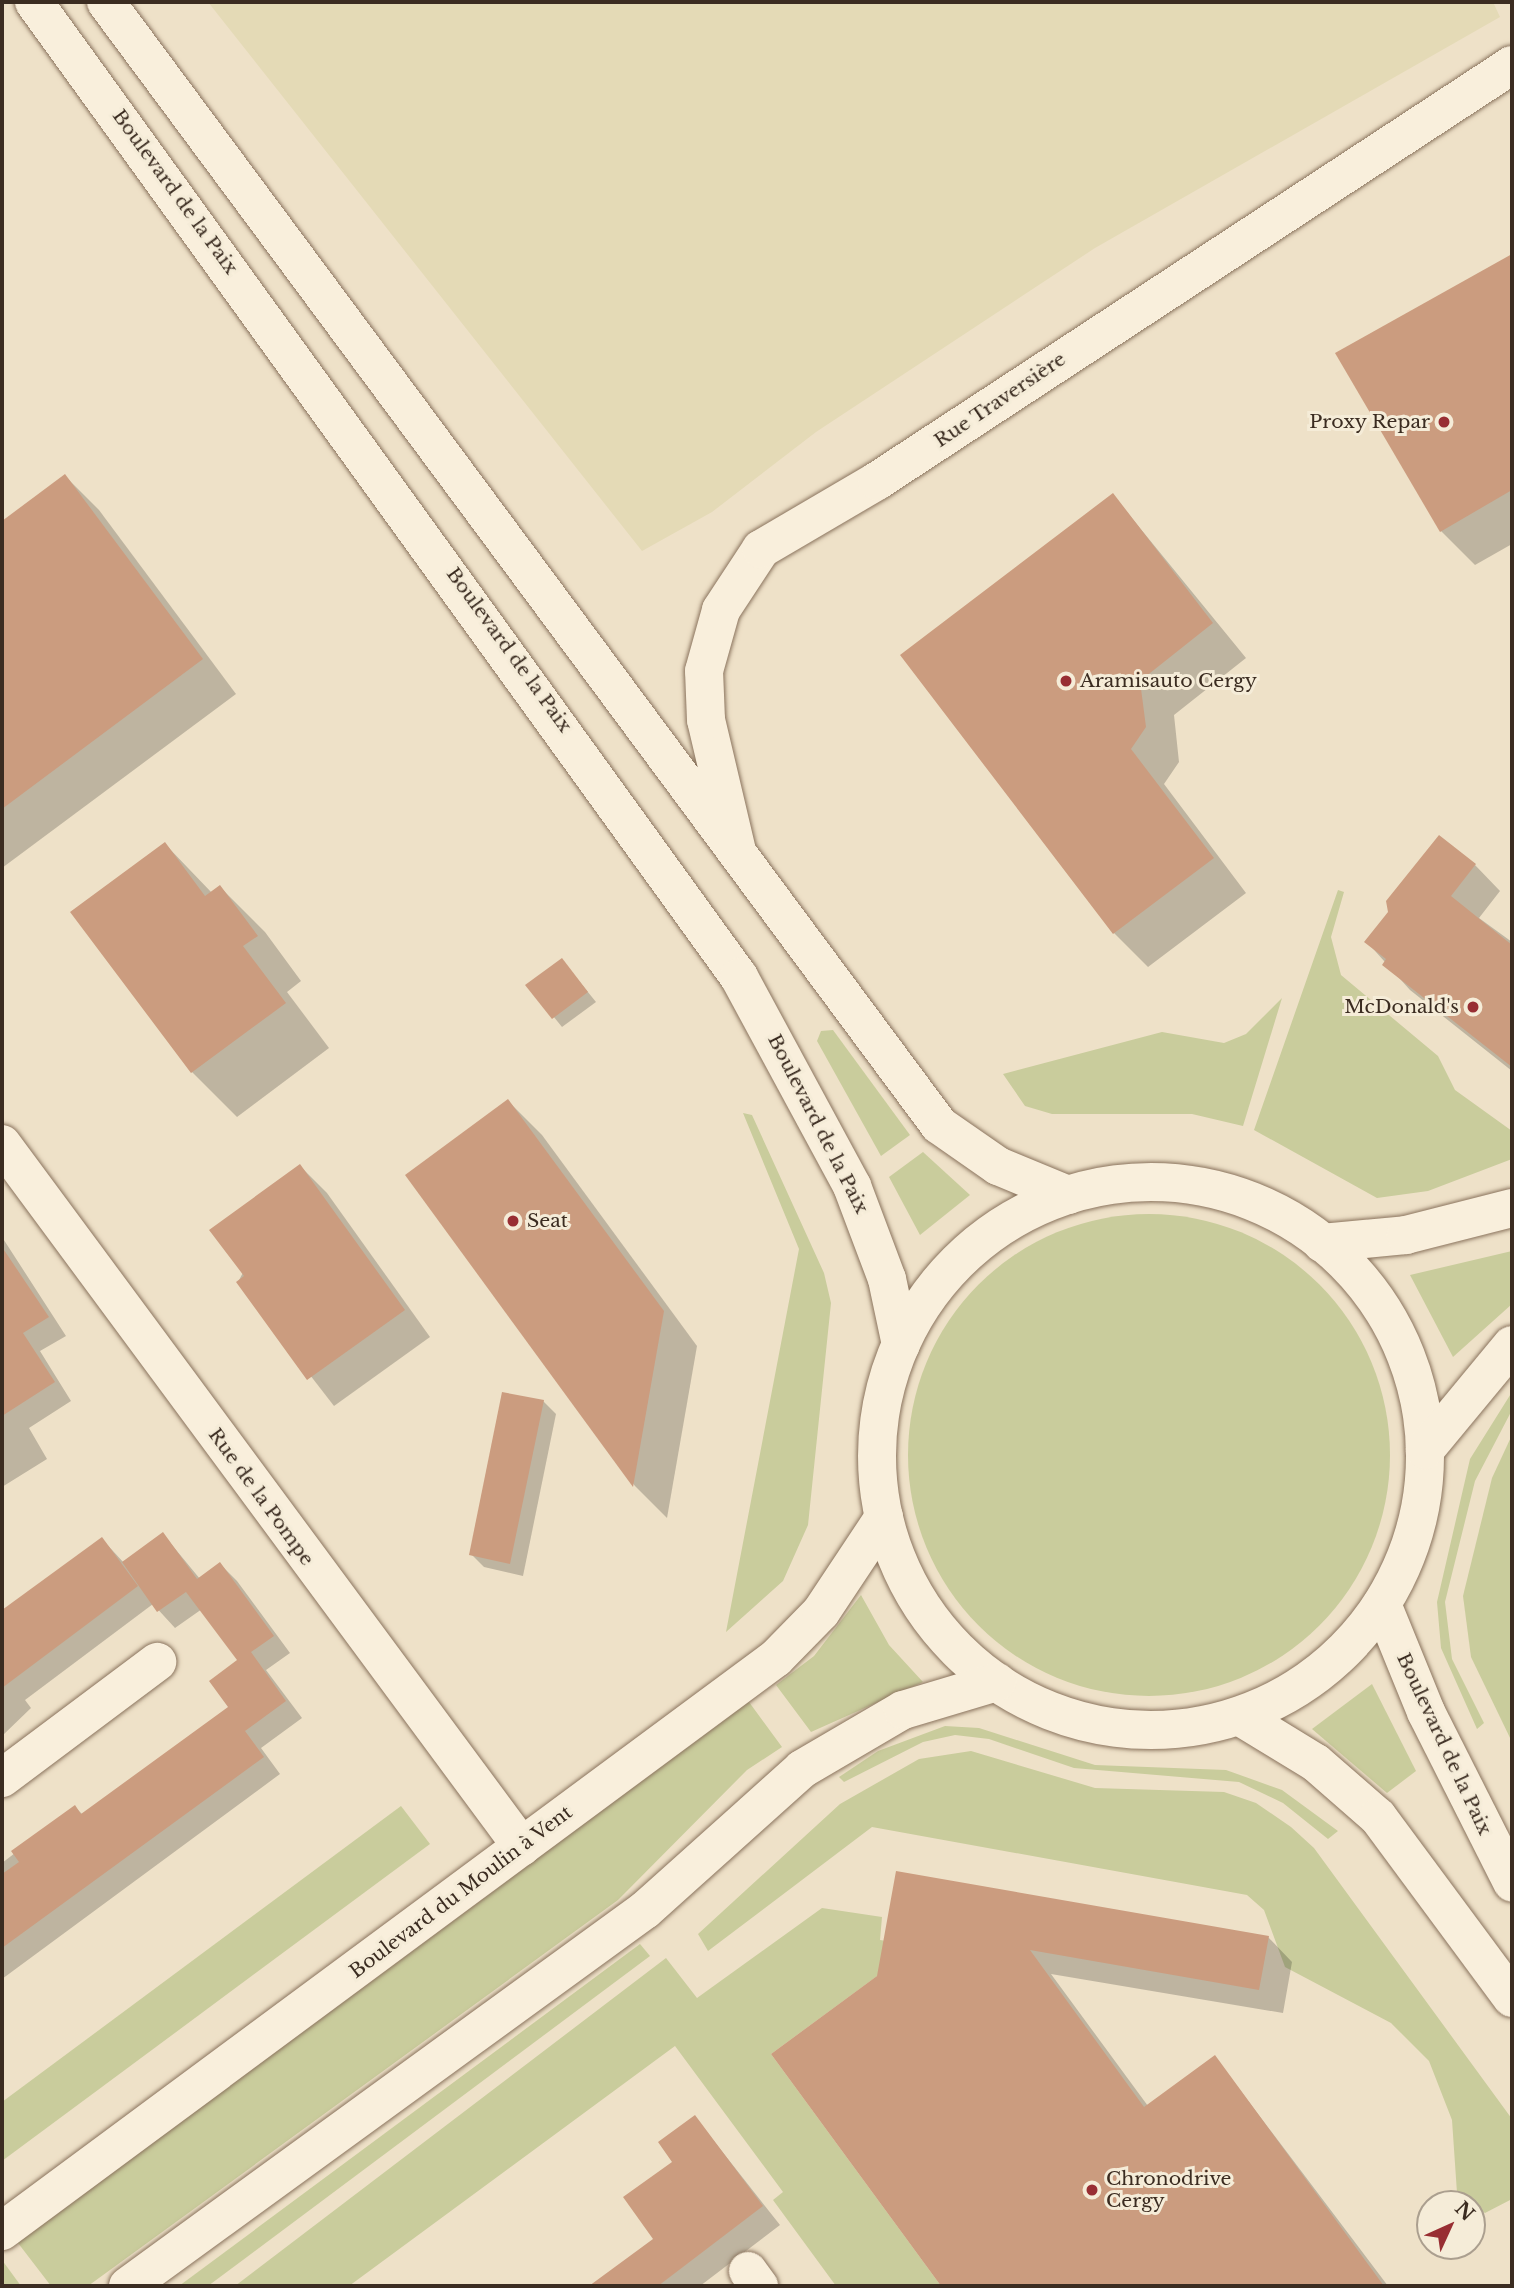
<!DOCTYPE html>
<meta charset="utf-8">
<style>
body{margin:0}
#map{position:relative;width:1514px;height:2288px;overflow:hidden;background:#eee1c8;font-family:"Libre Baskerville",serif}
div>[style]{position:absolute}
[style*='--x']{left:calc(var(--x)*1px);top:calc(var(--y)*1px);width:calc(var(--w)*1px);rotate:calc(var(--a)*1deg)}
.farmland>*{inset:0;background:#e4dab6}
.green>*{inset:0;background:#c9cc9c}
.round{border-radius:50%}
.shadow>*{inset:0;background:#0003}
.building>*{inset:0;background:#cb9c7f}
.roads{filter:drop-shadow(0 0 2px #8a735d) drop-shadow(0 0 2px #8a735d)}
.street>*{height:38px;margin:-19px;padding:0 19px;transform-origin:19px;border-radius:19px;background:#f9efdc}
.secondary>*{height:38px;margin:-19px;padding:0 19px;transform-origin:19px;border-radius:19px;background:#f9efdc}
.secondary>.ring{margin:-19px;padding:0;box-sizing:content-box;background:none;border:38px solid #f9efdc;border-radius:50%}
.dots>*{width:19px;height:19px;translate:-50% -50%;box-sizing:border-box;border:4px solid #f5ecd8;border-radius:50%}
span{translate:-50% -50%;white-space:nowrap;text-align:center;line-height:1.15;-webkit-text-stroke:6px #f5ecd8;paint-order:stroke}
.street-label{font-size:19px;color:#3b2c21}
.poi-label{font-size:19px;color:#3b2c21}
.right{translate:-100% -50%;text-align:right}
.left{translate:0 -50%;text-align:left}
.frame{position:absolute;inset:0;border:4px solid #3b2c21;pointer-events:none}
.north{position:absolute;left:1416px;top:2190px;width:70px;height:70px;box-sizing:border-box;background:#f5ecd8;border:2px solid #ab9f8f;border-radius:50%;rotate:45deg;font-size:19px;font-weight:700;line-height:28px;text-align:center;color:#3b2c21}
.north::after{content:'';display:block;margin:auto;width:24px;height:32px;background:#982e33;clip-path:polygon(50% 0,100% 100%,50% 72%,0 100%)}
</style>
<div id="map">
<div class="farmland">
<div style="clip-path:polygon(208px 2px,1493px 2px,1500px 17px,1095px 248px,816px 432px,712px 512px,642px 551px)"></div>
</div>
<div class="green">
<div style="clip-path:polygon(1338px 890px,1344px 892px,1331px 937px,1341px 975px,1438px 1056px,1455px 1090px,1512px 1131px,1512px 1159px,1428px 1191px,1377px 1198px,1254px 1130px)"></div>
<div style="clip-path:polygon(1282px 998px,1243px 1126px,1192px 1114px,1052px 1114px,1025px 1106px,1003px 1074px,1162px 1032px,1224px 1043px,1246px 1034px)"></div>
<div style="clip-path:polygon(833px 1030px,910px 1135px,881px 1156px,817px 1041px,821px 1031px)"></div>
<div style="clip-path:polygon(743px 1113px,752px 1115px,824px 1273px,831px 1303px,808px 1525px,783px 1581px,726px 1632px,799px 1249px)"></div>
<div style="clip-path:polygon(923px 1152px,970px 1195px,920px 1235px,889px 1177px)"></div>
<div class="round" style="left:908px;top:1214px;width:482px;height:482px"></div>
<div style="clip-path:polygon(1512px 1251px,1512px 1304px,1453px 1357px,1410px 1275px)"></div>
<div style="clip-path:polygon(1512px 1392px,1512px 1410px,1475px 1481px,1445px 1602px,1452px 1659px,1484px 1723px,1477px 1729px,1441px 1648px,1437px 1602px,1470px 1459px)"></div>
<div style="clip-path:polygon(1512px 1435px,1512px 1742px,1471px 1657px,1463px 1596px,1492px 1478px)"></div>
<div style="clip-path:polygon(861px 1595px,889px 1645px,923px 1682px,811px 1732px,776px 1685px,814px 1656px)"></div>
<div style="clip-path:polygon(1372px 1684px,1416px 1771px,1387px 1793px,1312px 1729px)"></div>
<div style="clip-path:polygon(749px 1702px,782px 1747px,747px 1770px,618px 1900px,88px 2286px,51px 2286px,18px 2243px)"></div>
<div style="clip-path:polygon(945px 1726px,979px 1728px,1095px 1765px,1226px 1770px,1282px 1790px,1338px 1831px,1328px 1839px,1283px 1803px,1239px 1782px,1074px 1768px,989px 1739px,955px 1735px,923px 1742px,844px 1782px,839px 1777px,878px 1751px)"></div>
<div style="clip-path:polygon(971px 1751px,1095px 1788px,1224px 1792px,1256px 1803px,1291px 1827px,1314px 1848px,1512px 2119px,1512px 2199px,1485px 2213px,1457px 2193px,1452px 2120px,1429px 2061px,1391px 2023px,1285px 1967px,1264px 1910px,1247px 1895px,872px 1827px,708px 1951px,698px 1934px,840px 1804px,919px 1759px)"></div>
<div style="clip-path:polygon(401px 1806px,430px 1844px,2px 2161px,2px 2102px)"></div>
<div style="clip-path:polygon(822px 1908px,882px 1917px,880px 1940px,918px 1946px,771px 2054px,941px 2286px,836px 2286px,773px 2200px,783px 2192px,675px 2046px,349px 2286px,235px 2286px,666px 1958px,697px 1998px)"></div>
<div style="clip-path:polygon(640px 1944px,650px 1956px,208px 2286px,179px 2286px)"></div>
<div style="clip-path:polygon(2px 2260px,21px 2286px,2px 2286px)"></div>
</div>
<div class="shadow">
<div style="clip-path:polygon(1512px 256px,1512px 544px,1475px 565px,1441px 531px,1337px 354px)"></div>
<div style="clip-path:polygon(65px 476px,99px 510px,236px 694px,2px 868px,2px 523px)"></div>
<div style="clip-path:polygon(1113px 495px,1246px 658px,1174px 715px,1179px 762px,1164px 784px,1246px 893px,1148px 967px,1114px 933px,902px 655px)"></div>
<div style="clip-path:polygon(165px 844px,212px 893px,220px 887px,265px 932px,301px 981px,287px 992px,329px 1048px,237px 1117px,192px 1072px)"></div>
<div style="clip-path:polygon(1475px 865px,1500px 891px,1479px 918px,1512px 942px,1512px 1071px,1410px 990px,1367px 942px)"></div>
<div style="clip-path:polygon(562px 960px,596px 1002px,562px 1027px,528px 985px)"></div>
<div style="clip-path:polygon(508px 1101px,542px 1135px,697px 1346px,667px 1518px,635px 1486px,407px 1176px)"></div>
<div style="clip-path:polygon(300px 1166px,327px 1193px,430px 1337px,334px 1406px,238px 1282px)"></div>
<div style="clip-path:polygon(2px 1237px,66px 1336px,40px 1351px,71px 1401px,29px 1428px,47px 1459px,2px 1487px,2px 1345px,11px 1340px,2px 1325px)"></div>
<div style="clip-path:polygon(543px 1401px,556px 1414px,523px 1576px,484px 1567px,471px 1554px)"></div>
<div style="clip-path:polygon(163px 1534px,200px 1579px,220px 1564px,237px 1581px,290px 1653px,266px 1670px,302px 1718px,261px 1748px,280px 1774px,2px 1979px,2px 1863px,75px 1807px,83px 1815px,230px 1707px,239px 1661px,202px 1609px,175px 1628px,153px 1604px,25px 1700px,31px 1708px,2px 1736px,2px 1615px,102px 1539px,124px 1563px)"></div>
<div style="clip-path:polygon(897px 1873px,1268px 1937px,1292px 1962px,1283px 2013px,1051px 1974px,1148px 2106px,1215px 2057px,1388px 2286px,943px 2286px,773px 2054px,878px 1977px)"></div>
<div style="clip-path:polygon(695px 2117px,780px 2225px,700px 2286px,592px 2286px,656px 2239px,675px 2162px)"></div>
</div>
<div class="building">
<div style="clip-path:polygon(1512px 254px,1512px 490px,1440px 532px,1335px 353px)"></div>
<div style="clip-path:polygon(65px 474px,203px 659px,2px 809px,2px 521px)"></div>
<div style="clip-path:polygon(1113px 493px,1213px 623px,1140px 681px,1146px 727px,1131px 749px,1214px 858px,1113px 934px,900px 655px)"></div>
<div style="clip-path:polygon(1439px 835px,1476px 864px,1451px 896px,1512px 945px,1512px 1067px,1382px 965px,1386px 959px,1364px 942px,1388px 912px,1386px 901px)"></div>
<div style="clip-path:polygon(165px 842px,205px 896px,220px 885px,258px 936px,243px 946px,286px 1003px,191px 1073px,70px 912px)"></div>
<div style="clip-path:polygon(562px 958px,588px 992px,552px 1019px,525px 985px)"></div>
<div style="clip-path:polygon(508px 1099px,664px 1311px,633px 1487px,405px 1175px)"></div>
<div style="clip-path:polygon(300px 1164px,405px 1310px,307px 1380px,236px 1282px,244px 1276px,209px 1230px)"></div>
<div style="clip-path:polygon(2px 1247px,49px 1317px,23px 1333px,55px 1382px,2px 1416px)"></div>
<div style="clip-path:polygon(502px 1392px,544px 1400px,510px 1564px,469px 1555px)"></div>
<div style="clip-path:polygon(163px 1532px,197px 1579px,220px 1562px,274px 1636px,251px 1652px,286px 1701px,245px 1731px,264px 1757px,2px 1948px,2px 1874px,19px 1862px,11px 1851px,75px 1805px,81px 1814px,228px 1707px,209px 1681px,237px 1660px,186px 1592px,157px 1612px,122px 1562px)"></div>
<div style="clip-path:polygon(102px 1537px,138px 1586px,2px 1688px,2px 1610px)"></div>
<div style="clip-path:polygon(896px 1871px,1269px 1936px,1259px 1990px,1030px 1950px,1144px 2107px,1215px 2055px,1384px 2286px,941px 2286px,771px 2054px,877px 1976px)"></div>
<div style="clip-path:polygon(695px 2115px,763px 2206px,658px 2286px,589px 2286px,653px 2239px,623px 2197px,672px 2162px,658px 2142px)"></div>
</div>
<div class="roads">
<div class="street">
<div style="--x:737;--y:851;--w:135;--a:-103.3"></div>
<div style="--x:706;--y:720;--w:49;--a:-92.3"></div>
<div style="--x:704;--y:671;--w:63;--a:-74.4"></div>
<div style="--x:721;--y:610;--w:73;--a:-56.7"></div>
<div style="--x:761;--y:549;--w:134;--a:-30.4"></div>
<div style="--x:877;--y:481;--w:759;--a:-33.23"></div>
<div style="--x:2;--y:1144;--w:874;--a:53.51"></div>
<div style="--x:2;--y:1778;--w:194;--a:-36.8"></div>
<div style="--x:748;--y:2271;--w:19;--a:54"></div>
</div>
<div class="secondary">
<div style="--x:34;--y:2;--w:1203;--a:54.13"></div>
<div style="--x:739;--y:977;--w:238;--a:61.6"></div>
<div style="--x:852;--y:1186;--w:99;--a:69.4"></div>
<div style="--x:887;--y:1279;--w:67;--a:78"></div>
<div style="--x:106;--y:2;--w:1398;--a:53.43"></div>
<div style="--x:939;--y:1125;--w:72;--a:34.8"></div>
<div style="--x:998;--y:1166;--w:76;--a:22.5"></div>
<div class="ring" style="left:877px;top:1182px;width:510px;height:510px"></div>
<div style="--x:1322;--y:1243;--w:84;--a:-5.4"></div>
<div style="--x:1406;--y:1235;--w:109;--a:-14.3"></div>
<div style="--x:1425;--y:1450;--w:136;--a:-50.4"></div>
<div style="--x:1382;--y:1604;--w:117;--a:67.8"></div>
<div style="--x:1426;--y:1712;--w:191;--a:63.2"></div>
<div style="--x:1239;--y:1716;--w:90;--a:31.4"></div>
<div style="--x:1316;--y:1763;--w:82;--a:41.1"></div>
<div style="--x:1378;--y:1817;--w:225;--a:53.5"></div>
<div style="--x:2;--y:2231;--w:963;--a:-36.51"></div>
<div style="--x:776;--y:1658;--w:64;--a:-45.6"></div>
<div style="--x:821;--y:1612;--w:114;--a:-56.4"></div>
<div style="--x:128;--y:2286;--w:639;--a:-36.03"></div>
<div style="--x:645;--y:1910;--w:211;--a:-41.9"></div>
<div style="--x:802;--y:1769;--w:117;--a:-30.3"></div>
<div style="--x:903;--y:1710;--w:98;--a:-16.6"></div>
</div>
</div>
<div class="dots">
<div style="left:1444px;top:422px;background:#982e33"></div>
<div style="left:1066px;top:681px;background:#982e33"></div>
<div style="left:1473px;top:1007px;background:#982e33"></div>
<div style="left:513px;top:1221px;background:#982e33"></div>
<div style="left:1092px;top:2190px;background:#982e33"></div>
</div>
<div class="street-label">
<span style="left:175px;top:192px;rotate:54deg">Boulevard de la Paix</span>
<span style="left:1000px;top:400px;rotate:-34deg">Rue Traversière</span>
<span style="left:509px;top:650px;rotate:54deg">Boulevard de la Paix</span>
<span style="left:818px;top:1124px;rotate:63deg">Boulevard de la Paix</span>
<span style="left:261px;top:1497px;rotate:54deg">Rue de la Pompe</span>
<span style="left:1444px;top:1744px;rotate:65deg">Boulevard de la Paix</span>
<span style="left:461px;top:1892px;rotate:-37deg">Boulevard du Moulin à Vent</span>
</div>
<div class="poi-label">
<span class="right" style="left:1430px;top:422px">Proxy Repar</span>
<span class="left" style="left:1080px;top:681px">Aramisauto Cergy</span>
<span class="right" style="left:1459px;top:1007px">McDonald's</span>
<span class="left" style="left:527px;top:1221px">Seat</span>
<span class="left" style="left:1106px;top:2190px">Chronodrive<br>Cergy</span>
</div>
<div class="frame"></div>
<div class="north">N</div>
</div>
